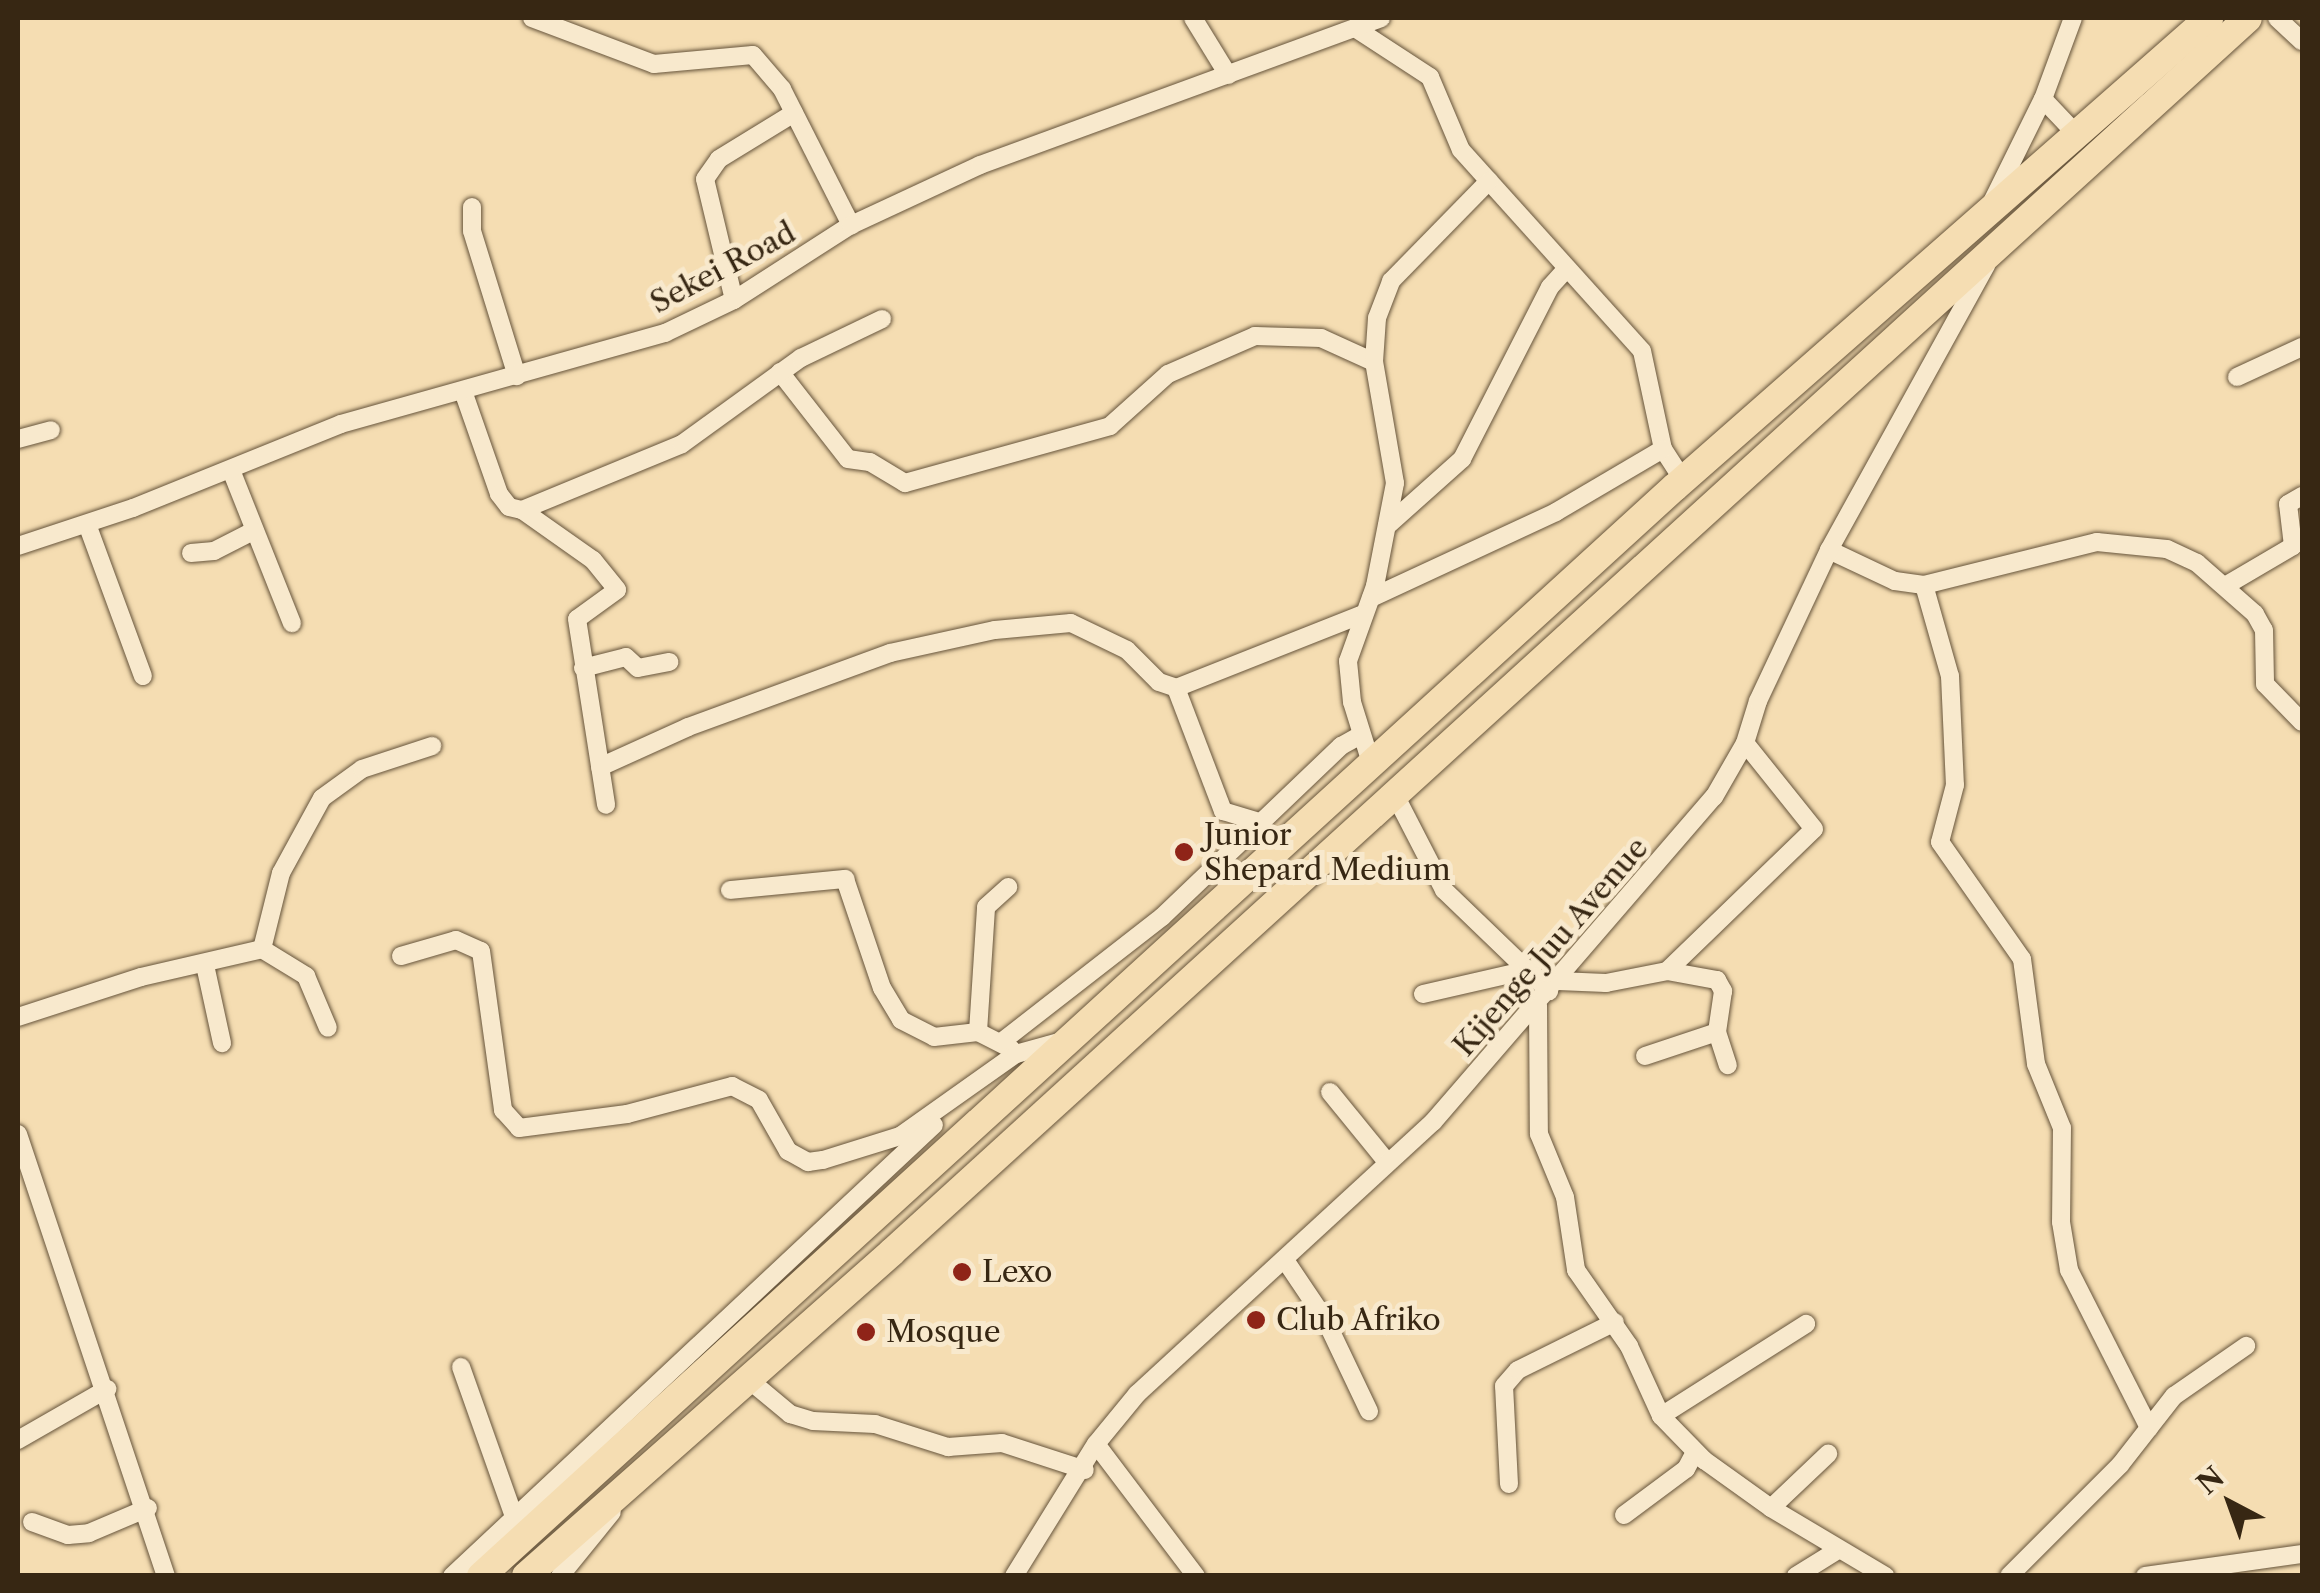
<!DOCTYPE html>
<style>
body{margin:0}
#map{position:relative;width:2320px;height:1593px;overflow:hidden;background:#f5ddb2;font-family:"Libre Caslon Text",serif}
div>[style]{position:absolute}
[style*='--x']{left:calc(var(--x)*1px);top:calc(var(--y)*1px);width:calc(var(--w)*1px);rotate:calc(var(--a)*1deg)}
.roads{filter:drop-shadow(0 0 2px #66543b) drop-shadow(0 0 2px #66543b)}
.minor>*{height:18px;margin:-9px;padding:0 9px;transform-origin:9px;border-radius:9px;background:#f8e9cd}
.trunk>*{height:28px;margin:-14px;padding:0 14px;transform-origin:14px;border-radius:14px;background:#f5ddb2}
.dots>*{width:28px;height:28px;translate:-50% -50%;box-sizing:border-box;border:5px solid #f8e9cd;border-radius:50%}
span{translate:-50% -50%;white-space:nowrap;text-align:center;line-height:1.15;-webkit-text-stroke:10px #f8e9cd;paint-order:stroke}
.street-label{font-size:30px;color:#372713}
.poi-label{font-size:30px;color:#372713}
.left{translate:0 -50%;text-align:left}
.frame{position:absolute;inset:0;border:20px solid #372713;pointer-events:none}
.north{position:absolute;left:2180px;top:1453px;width:100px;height:100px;-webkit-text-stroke:8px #f8e9cd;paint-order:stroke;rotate:319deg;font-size:28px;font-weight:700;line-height:40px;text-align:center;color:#372713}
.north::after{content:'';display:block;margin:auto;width:35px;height:45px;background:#372713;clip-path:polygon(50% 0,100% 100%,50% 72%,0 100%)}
</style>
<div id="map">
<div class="roads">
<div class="minor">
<div style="--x:532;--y:18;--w:130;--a:20.7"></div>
<div style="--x:654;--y:64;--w:99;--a:-5.2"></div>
<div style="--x:753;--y:55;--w:45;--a:49.5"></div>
<div style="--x:782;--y:89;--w:153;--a:63.1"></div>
<div style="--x:1193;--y:18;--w:67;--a:58.4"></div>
<div style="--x:2277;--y:18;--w:34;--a:43"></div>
<div style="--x:1358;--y:30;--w:86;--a:33.1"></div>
<div style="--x:1430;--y:77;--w:79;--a:67"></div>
<div style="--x:1461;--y:150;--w:270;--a:48"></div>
<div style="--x:1642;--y:351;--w:100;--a:77.9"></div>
<div style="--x:1663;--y:449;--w:37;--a:57"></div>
<div style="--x:2043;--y:99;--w:51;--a:46.6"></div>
<div style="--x:1991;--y:204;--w:117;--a:-63.7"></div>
<div style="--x:2043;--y:99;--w:86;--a:-69.7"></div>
<div style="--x:472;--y:207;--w:24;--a:90"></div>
<div style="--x:472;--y:231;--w:152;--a:72.8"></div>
<div style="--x:734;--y:300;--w:124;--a:-103.5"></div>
<div style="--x:705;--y:179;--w:24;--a:-55"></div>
<div style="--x:719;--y:159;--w:88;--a:-31.5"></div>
<div style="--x:780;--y:372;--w:110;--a:52"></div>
<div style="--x:848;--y:459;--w:22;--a:8"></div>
<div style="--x:870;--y:462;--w:41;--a:31"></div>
<div style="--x:905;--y:483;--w:213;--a:-15.5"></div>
<div style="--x:1110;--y:426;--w:78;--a:-41.9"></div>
<div style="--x:1168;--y:374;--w:95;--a:-23.6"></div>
<div style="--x:1255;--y:336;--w:66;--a:1.7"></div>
<div style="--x:1321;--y:338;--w:58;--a:24.4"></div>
<div style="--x:2237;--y:377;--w:72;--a:-24.8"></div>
<div style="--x:463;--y:391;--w:109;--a:70.7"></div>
<div style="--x:499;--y:494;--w:16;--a:52"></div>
<div style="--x:509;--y:507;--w:13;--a:13"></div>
<div style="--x:522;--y:510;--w:173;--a:-22.4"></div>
<div style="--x:682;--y:444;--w:147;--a:-35.9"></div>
<div style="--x:801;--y:358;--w:90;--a:-25.7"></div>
<div style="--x:18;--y:439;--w:34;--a:-15"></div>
<div style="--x:231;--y:470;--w:165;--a:68.3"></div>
<div style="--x:522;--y:510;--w:87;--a:35.2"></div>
<div style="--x:593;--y:560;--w:38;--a:51"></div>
<div style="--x:617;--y:590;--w:49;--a:144.1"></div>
<div style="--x:577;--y:619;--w:188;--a:81.1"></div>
<div style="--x:87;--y:524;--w:162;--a:69.8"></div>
<div style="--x:1387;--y:526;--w:101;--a:-41.8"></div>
<div style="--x:1462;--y:459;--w:193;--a:-62.9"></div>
<div style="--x:1550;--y:287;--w:25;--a:-48"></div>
<div style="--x:18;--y:546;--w:121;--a:-18.3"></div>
<div style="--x:133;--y:508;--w:224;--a:-22"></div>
<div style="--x:341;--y:424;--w:337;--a:-15.7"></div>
<div style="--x:665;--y:333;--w:76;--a:-25.6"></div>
<div style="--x:734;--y:300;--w:139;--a:-32.7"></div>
<div style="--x:851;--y:225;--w:142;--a:-24.9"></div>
<div style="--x:980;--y:165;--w:427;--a:-20.1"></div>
<div style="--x:1829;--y:550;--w:73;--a:25.2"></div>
<div style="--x:1895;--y:581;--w:29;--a:8"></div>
<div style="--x:1924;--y:585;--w:178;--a:-14"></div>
<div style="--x:2097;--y:542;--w:70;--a:5.7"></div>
<div style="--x:2167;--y:549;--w:33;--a:25"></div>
<div style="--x:2197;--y:563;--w:77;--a:41.3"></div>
<div style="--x:2255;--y:614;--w:18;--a:61"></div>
<div style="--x:2264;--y:630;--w:54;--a:88.9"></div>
<div style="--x:2265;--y:684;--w:53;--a:45.8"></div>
<div style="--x:191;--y:553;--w:23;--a:-5"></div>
<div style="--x:214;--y:551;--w:44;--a:-27.1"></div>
<div style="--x:1924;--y:585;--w:95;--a:74.1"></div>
<div style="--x:1950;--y:676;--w:109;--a:87.4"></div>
<div style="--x:1955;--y:785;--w:59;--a:104.7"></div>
<div style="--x:1940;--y:842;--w:143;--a:55"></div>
<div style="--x:2022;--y:959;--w:106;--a:82.4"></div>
<div style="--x:2036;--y:1064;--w:69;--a:67.9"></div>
<div style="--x:2062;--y:1128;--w:94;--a:90.6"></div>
<div style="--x:2061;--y:1222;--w:49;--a:80.5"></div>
<div style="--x:2069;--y:1270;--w:177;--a:63.1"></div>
<div style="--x:2225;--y:586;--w:79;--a:-30.5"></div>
<div style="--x:2293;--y:546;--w:42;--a:-96.8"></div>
<div style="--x:2288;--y:504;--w:16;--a:-30"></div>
<div style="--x:1371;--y:598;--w:204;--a:-24.9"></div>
<div style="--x:1556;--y:512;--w:124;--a:-30.5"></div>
<div style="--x:583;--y:668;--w:44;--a:-14.3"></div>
<div style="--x:626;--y:657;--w:16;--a:43"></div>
<div style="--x:638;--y:668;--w:32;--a:-11"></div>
<div style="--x:1176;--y:688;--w:132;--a:69.1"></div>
<div style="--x:1223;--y:811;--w:39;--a:17"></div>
<div style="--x:1371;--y:763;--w:64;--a:-107.3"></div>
<div style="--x:1352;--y:702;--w:41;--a:-95.6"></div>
<div style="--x:1348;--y:661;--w:80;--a:-70.2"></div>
<div style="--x:1375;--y:586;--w:105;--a:-79"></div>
<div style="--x:1395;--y:483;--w:123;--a:-99.8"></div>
<div style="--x:1374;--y:362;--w:44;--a:-86.1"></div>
<div style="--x:1377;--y:318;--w:40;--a:-69"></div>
<div style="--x:1391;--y:281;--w:140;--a:-45.6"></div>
<div style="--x:600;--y:767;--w:97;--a:-24.4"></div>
<div style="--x:688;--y:727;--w:215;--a:-20.1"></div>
<div style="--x:890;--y:653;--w:107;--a:-12.4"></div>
<div style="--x:995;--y:630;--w:76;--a:-5.3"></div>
<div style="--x:1071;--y:623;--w:62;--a:25.7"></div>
<div style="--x:1127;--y:650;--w:45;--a:45"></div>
<div style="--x:1159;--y:682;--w:18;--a:19"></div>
<div style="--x:1176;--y:688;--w:201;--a:-21.6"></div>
<div style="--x:1395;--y:795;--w:107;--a:62.7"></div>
<div style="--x:1444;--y:890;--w:146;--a:43.9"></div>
<div style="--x:730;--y:890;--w:116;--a:-5.5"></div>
<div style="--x:845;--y:879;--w:115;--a:71.3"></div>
<div style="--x:882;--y:988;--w:37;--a:59"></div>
<div style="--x:901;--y:1020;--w:37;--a:27"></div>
<div style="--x:934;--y:1037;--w:44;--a:-6.5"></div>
<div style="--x:978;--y:1032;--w:37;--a:27"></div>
<div style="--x:262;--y:949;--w:78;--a:-76"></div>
<div style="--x:281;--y:873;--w:85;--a:-61.3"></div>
<div style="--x:322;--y:798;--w:49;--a:-35.9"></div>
<div style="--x:362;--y:769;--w:74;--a:-18.2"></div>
<div style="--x:401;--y:956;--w:57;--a:-16.2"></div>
<div style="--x:456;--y:940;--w:27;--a:24"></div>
<div style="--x:481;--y:951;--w:161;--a:82.1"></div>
<div style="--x:503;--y:1110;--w:24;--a:48"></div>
<div style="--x:519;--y:1128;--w:109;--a:-7.4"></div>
<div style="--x:627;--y:1114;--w:109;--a:-14.9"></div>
<div style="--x:732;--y:1086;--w:30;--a:27"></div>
<div style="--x:759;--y:1100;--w:59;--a:60.4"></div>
<div style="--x:788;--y:1151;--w:23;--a:29"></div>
<div style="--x:808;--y:1162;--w:15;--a:-8"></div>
<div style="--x:823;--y:1160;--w:81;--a:-17.3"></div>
<div style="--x:900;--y:1136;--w:142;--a:-35.3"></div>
<div style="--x:1016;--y:1054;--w:56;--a:-15.5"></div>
<div style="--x:205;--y:965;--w:80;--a:77.7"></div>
<div style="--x:1667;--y:971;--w:204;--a:-44"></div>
<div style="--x:1814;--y:829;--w:110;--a:-128.7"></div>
<div style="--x:1558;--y:981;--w:48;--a:2.4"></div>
<div style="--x:1606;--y:983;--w:62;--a:-11.1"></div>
<div style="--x:1667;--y:971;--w:51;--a:10.2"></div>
<div style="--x:1717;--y:980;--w:13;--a:61"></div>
<div style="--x:1723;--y:991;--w:41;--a:98.3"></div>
<div style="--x:1717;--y:1032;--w:35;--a:72"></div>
<div style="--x:1423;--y:994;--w:112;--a:-12.9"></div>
<div style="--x:1538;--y:1005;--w:129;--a:89.6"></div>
<div style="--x:1539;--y:1134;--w:68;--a:67.6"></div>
<div style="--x:1565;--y:1197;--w:74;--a:81.4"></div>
<div style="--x:1576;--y:1270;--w:93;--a:55.1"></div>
<div style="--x:1629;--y:1346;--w:77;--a:65.4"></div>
<div style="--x:1661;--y:1416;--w:62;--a:45.7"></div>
<div style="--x:1704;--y:1460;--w:82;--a:35.6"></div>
<div style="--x:1771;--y:1508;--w:133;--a:30.8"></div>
<div style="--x:18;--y:1017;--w:129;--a:-18"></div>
<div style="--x:141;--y:977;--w:124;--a:-13"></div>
<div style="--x:262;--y:949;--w:52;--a:31.5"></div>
<div style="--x:306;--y:976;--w:56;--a:67.1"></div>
<div style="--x:978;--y:1032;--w:125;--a:-86.3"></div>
<div style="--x:986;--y:907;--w:30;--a:-42"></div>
<div style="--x:1004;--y:1040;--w:200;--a:-37.9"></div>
<div style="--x:1162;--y:917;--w:248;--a:-43.7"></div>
<div style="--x:1341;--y:746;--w:23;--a:-29"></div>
<div style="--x:1645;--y:1056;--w:76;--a:-18.4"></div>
<div style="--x:1330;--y:1092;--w:90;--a:50.8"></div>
<div style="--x:18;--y:1134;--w:466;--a:71.5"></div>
<div style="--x:1285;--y:1260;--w:73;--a:56.1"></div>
<div style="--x:1326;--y:1321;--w:100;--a:64.5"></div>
<div style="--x:461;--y:1367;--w:159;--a:70.5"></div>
<div style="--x:748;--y:1379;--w:55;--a:39.8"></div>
<div style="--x:790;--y:1414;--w:24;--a:17"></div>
<div style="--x:813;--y:1421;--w:62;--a:2.8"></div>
<div style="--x:875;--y:1424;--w:77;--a:17.5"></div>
<div style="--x:948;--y:1447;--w:54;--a:-4.2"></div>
<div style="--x:1002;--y:1443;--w:87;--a:18"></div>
<div style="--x:1661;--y:1416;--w:172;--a:-32.4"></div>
<div style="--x:18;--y:1440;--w:103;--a:-29.8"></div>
<div style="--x:1096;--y:1444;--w:166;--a:52.9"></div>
<div style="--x:1509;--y:1484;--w:98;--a:-92.9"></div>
<div style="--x:1504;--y:1386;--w:21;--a:-49"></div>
<div style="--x:1518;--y:1370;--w:108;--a:-26.3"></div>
<div style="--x:1771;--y:1508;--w:79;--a:-43.5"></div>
<div style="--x:1624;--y:1515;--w:77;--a:-36.6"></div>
<div style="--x:1686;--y:1469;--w:19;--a:-62"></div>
<div style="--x:32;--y:1522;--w:38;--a:20"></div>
<div style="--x:68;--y:1535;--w:21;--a:-5"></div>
<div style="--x:89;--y:1533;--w:64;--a:-23"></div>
<div style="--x:452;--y:1576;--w:660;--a:-43.1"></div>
<div style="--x:560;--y:1576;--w:82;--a:-50.9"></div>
<div style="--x:1014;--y:1576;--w:155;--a:-58.2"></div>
<div style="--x:1096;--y:1444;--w:65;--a:-50.6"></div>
<div style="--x:1137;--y:1394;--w:402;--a:-42.6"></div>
<div style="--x:1433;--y:1122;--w:430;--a:-49.2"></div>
<div style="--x:1714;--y:797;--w:62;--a:-60.1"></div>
<div style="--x:1745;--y:743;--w:44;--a:-72.8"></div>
<div style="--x:1758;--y:701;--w:167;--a:-64.8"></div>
<div style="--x:1829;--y:550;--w:325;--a:-61.1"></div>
<div style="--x:1796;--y:1576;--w:49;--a:-31.8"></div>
<div style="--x:2009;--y:1576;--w:157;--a:-45"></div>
<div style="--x:2120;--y:1465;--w:88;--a:-52"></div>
<div style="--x:2174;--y:1396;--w:88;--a:-34.8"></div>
<div style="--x:2145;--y:1576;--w:159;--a:-8"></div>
</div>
<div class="trunk">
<div style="--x:481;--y:1576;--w:1616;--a:-42.37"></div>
<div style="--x:1675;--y:487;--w:711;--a:-41.29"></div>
<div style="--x:526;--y:1576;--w:489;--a:-41.5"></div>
<div style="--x:892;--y:1252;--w:1833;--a:-42.3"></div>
</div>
</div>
<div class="dots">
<div style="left:1184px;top:852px;background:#8f2418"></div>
<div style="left:962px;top:1272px;background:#8f2418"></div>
<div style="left:1256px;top:1320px;background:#8f2418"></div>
<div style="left:866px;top:1332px;background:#8f2418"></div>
</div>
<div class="street-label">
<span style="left:723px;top:268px;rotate:-28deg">Sekei Road</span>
<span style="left:1551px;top:947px;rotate:-49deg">Kijenge Juu Avenue</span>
</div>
<div class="poi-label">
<span class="left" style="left:1204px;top:852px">Junior<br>Shepard Medium</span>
<span class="left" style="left:982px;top:1272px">Lexo</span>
<span class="left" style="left:1276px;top:1320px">Club Afriko</span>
<span class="left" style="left:886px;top:1332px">Mosque</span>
</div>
<div class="frame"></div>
<div class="north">N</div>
</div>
